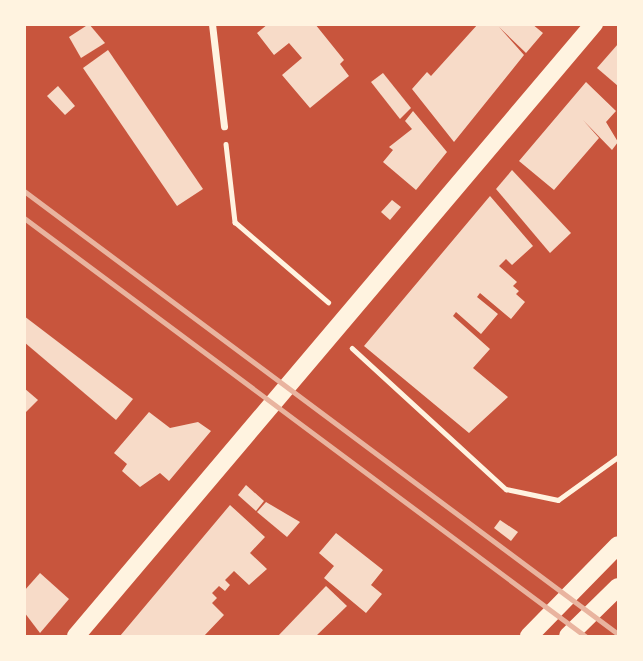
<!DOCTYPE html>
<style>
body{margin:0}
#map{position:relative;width:643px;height:661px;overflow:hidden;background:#c8553d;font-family:"Alegreya Sans",sans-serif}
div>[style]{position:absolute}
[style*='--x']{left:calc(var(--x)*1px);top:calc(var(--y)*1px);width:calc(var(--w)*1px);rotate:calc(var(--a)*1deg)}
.building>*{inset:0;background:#f7dbc8}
.path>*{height:4.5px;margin:-2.25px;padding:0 2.25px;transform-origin:2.25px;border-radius:2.25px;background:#fff3e0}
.minor>*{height:7px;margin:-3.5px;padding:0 3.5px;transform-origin:3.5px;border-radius:3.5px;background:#fff3e0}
.primary>*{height:18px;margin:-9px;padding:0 9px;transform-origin:9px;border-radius:9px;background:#fff3e0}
.rail>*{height:5px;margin:-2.5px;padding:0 2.5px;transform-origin:2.5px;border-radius:2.5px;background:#e9b49f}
span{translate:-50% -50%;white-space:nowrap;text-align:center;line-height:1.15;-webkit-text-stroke:5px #fff3e0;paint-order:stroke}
.frame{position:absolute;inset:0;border:26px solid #fff3e0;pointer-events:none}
</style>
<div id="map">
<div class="building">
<div style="clip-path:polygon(89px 24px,105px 43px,81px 58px,69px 37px)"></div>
<div style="clip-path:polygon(268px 24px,315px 24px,344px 60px,340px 64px,349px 76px,310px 108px,282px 75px,302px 58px,289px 43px,274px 55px,257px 33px)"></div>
<div style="clip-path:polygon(478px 24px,532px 24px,543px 33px,526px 53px,499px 27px,524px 55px,454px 142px,412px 89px,427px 72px,431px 76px)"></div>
<div style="clip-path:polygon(618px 44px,618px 86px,597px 68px)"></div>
<div style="clip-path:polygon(108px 50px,203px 189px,177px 206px,83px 68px)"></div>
<div style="clip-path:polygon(383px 73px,411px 108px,400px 119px,371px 82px)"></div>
<div style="clip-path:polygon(586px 82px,616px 111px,606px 122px,618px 142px,612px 150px,583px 120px,599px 138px,554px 190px,519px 161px)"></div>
<div style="clip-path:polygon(58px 86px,75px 106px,65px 115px,47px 96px)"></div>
<div style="clip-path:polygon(413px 111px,447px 152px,416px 190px,383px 162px,393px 150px,389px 147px,412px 129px,405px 121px)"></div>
<div style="clip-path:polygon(512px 170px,571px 233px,550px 253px,496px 189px)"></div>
<div style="clip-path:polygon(490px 196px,533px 246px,512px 265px,506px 259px,499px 266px,517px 282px,513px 286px,519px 291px,516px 294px,525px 302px,511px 319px,480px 293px,477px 297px,498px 314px,481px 334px,456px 312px,453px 316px,490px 349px,473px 368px,508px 397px,469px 433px,364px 346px)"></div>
<div style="clip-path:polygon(392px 200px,401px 207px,390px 220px,381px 212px)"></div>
<div style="clip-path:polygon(24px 316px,133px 399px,116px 420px,24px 342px)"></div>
<div style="clip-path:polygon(24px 388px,38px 400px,24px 414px)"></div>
<div style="clip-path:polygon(149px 412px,170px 428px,198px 422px,211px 431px,169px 481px,160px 473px,140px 487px,122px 471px,127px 464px,114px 453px)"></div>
<div style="clip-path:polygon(246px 485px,264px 501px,256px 511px,238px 495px)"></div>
<div style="clip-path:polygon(266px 502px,300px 522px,287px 537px,257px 512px)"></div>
<div style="clip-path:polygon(230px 505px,265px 537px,250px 553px,267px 569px,249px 585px,234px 571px,225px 580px,230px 585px,225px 591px,219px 586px,212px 593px,217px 598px,212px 603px,224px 615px,204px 636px,120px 636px)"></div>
<div style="clip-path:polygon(500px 520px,518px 532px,511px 541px,494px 528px)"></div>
<div style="clip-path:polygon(336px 533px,383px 570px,371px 585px,382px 594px,366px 613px,324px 578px,334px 566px,319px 553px)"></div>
<div style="clip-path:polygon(40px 573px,69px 599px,40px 633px,24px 612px,24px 591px)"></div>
<div style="clip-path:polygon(326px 586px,347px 606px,316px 636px,278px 636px)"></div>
</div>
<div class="path">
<div style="--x:226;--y:144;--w:79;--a:83.4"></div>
<div style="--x:235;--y:222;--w:123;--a:40.7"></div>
<div style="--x:352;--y:348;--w:209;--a:42.5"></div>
<div style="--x:506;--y:489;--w:53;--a:11.9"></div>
<div style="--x:558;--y:500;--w:74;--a:-35.6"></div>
</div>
<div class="minor">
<div style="--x:212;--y:24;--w:103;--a:83.3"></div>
</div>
<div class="primary">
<div style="--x:76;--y:636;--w:802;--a:-49.76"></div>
<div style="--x:529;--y:636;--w:127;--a:-45.6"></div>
<div style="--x:568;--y:636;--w:70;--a:-44.4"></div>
</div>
<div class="rail">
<div style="--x:24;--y:191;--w:741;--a:36.72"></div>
<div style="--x:24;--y:218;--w:700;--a:36.69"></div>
</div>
<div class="frame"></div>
</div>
